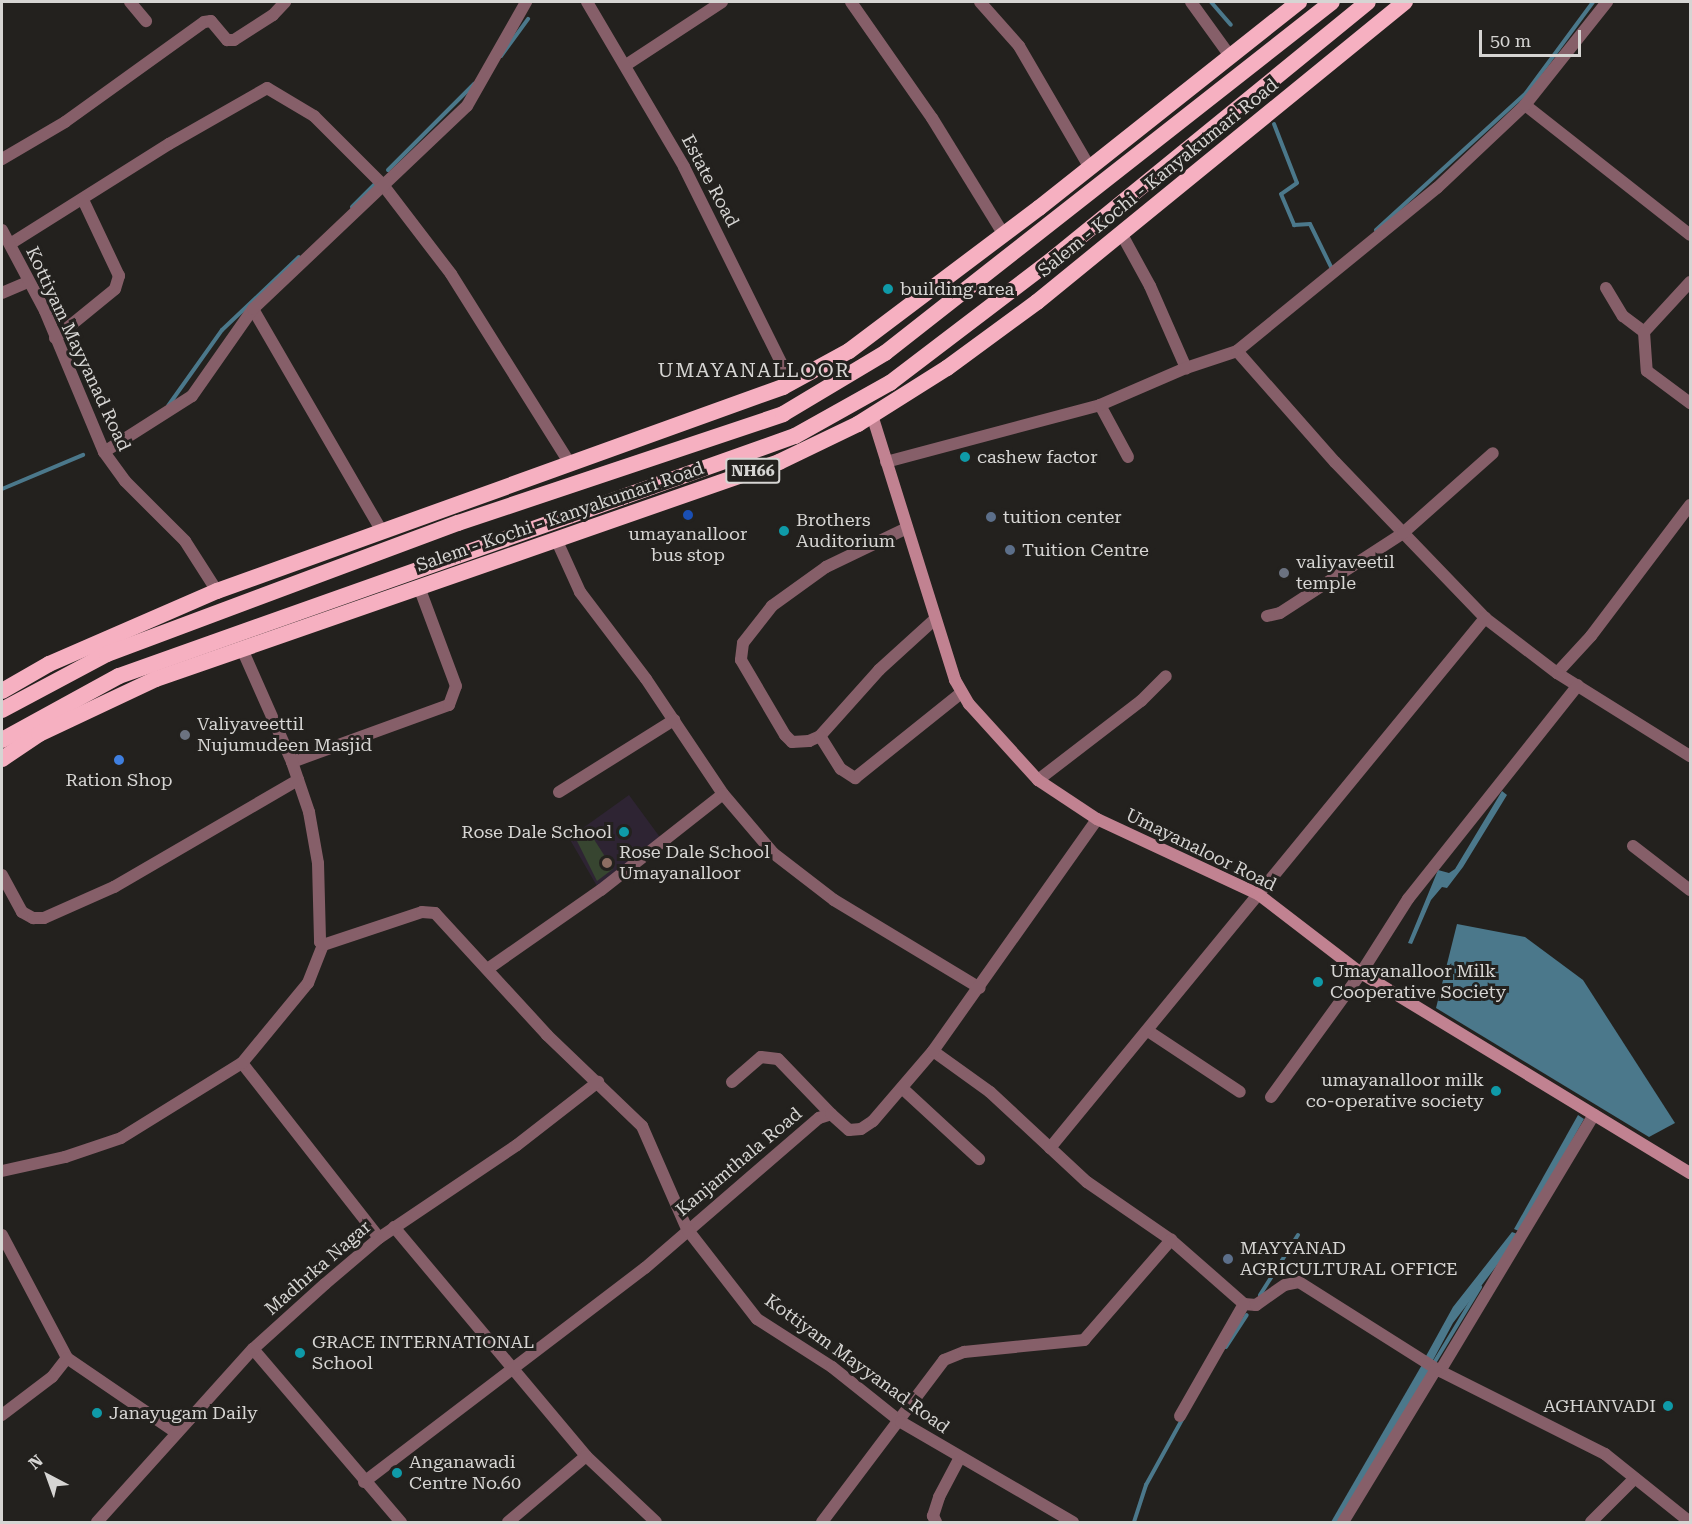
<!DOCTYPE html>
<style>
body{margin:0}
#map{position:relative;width:1692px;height:1524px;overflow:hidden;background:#23211e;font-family:"Roboto Serif",serif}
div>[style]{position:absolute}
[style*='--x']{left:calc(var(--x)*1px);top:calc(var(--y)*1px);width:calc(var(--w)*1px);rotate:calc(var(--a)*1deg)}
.education>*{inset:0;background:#2e2433}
.green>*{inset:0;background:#374530}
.water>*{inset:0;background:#4b788b}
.stream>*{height:4px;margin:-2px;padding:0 2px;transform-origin:2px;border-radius:2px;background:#4b788b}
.minor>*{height:12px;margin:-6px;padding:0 6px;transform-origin:6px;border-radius:6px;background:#865f69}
.tertiary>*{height:12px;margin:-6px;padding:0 6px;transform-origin:6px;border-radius:6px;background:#865f69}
.secondary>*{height:12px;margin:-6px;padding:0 6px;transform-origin:6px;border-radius:6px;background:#c18291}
.trunk>*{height:16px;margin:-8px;padding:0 8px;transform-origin:8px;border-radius:8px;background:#f6b0c1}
.dots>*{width:16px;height:16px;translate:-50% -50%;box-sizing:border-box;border:3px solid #23211e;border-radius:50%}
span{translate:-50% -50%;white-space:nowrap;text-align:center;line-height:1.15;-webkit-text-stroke:6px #23211e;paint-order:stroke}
.shield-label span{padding:2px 4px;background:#23211e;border:2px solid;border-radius:4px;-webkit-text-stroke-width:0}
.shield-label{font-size:16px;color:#d6d5d3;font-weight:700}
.street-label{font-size:18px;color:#d6d5d3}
.poi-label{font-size:18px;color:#d6d5d3}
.left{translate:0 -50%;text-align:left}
.right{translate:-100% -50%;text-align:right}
.neighbourhood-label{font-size:20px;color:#d6d5d3;letter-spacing:1.5px}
.frame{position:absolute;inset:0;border:3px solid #d6d5d3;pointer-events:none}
.north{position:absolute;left:18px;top:1446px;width:60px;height:60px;-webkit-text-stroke:4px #23211e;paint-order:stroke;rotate:319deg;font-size:16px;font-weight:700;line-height:24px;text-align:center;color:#d6d5d3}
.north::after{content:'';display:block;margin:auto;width:21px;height:27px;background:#d6d5d3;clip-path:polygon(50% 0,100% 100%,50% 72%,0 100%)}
.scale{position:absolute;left:1479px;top:30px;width:102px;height:27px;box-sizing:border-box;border:3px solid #d6d5d3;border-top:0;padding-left:8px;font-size:18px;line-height:21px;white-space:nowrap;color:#d6d5d3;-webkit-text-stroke:4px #23211e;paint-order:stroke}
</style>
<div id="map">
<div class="education">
<div style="clip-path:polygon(629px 795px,662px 840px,597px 886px,569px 838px)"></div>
</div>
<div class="green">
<div style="clip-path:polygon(588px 830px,613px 869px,597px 881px,576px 839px)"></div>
</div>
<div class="water">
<div style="clip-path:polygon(1502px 791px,1507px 795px,1463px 867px,1447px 888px,1442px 887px,1431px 900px,1412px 944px,1408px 943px,1438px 870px,1449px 873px,1455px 869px)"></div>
<div style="clip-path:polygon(1457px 924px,1525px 937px,1583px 980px,1675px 1123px,1649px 1137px,1436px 1008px)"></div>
<div style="clip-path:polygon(1578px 1115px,1584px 1119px,1521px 1232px,1514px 1229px)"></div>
<div style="clip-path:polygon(1512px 1232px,1520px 1235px,1453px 1323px,1432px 1362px,1426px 1356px,1453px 1307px)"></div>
<div style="clip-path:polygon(1423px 1363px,1430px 1369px,1339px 1522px,1331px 1522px)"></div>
</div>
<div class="stream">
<div style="--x:1211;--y:2;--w:30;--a:49"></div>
<div style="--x:501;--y:56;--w:46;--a:-53.9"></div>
<div style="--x:1274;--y:124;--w:63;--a:68.7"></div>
<div style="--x:1297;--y:183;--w:19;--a:145"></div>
<div style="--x:1281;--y:194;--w:34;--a:67"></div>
<div style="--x:1294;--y:225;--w:16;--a:-4"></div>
<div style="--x:1310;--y:224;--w:50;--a:63.9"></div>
<div style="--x:388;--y:170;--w:122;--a:-45"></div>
<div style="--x:352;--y:207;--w:35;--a:-45"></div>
<div style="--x:1376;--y:230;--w:203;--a:-42.4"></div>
<div style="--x:1526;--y:93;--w:113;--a:-53.6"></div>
<div style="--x:168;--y:406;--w:93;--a:-54.6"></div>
<div style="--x:222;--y:330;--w:106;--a:-43.5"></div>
<div style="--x:2;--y:489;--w:88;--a:-22.8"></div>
<div style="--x:1260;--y:1295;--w:71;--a:-57.7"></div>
<div style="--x:1226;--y:1347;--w:38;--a:-57"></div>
<div style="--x:1434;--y:1363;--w:89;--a:-58.8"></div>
<div style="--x:1134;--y:1522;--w:39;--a:-72"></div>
<div style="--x:1146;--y:1485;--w:77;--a:-61.1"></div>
</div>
<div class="minor">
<div style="--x:130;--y:2;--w:25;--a:50"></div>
<div style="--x:851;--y:2;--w:141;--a:55.1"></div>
<div style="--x:932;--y:118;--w:137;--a:58.4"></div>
<div style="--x:980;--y:2;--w:59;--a:48.4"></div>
<div style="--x:1019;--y:46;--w:141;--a:59.8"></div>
<div style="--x:1191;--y:2;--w:67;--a:54.2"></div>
<div style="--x:626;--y:65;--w:115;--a:-33.3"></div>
<div style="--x:1525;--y:105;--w:210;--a:38.2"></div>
<div style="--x:2;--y:159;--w:73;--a:-30.4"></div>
<div style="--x:65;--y:122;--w:171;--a:-35.7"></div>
<div style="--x:204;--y:22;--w:7;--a:-8"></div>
<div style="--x:211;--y:21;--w:25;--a:50"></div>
<div style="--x:227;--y:40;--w:7;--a:0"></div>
<div style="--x:234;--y:40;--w:46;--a:-32.7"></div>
<div style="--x:273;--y:15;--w:18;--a:-47"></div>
<div style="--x:1121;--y:233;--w:60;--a:61.3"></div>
<div style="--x:1150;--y:286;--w:90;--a:66.3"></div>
<div style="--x:10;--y:244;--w:188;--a:-32.2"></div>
<div style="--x:169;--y:144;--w:113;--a:-29.7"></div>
<div style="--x:267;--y:88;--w:55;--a:30.8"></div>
<div style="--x:314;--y:116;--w:98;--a:45"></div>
<div style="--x:383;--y:185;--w:112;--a:52.6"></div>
<div style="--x:451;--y:274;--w:224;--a:57.9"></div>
<div style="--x:1606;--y:288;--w:33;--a:59"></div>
<div style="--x:1623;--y:316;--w:26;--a:37"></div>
<div style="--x:1644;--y:332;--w:68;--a:-47.4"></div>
<div style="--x:2;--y:293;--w:28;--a:-23"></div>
<div style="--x:253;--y:309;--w:255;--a:59.9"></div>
<div style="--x:1644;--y:332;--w:39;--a:86"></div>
<div style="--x:1647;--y:371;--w:54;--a:36.7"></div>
<div style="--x:55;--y:338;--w:77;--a:-39.2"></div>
<div style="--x:115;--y:289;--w:14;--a:-73"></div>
<div style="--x:119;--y:276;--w:84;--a:-115.3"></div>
<div style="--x:1237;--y:351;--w:148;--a:48.6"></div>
<div style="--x:1335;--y:462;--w:216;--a:46.1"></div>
<div style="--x:1485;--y:618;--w:91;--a:37.4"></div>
<div style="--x:1100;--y:405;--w:59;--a:61.7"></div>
<div style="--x:104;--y:452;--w:104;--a:-32.5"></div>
<div style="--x:192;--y:396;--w:106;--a:-55"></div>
<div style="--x:253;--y:309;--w:295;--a:-43.5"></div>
<div style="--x:467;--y:106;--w:120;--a:-60.4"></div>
<div style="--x:886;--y:462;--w:221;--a:-14.9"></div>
<div style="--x:1100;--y:405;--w:94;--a:-23.3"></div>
<div style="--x:1186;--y:368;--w:54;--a:-18.4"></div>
<div style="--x:1237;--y:351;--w:258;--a:-39.2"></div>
<div style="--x:1437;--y:188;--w:121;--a:-43.3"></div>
<div style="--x:1525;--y:105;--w:132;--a:-51.5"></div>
<div style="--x:1690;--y:505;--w:164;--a:127.1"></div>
<div style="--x:1591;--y:636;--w:50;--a:132.6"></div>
<div style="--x:1557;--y:673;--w:157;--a:32"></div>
<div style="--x:907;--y:528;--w:90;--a:154.3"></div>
<div style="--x:826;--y:567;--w:67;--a:144.2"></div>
<div style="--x:772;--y:606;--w:47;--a:128.1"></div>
<div style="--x:743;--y:643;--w:17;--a:97"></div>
<div style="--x:741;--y:660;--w:87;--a:59.6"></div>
<div style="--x:785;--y:735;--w:10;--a:45"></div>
<div style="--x:792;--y:742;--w:17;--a:-3"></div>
<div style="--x:809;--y:741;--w:12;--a:-24"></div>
<div style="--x:820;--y:736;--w:89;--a:-48.2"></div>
<div style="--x:879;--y:670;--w:76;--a:-42.3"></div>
<div style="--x:556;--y:539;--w:58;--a:65.6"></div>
<div style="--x:580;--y:592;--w:109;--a:52.8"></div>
<div style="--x:646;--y:679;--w:138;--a:56.2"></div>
<div style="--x:723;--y:794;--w:77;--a:49.7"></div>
<div style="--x:773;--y:853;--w:77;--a:37.6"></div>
<div style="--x:834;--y:900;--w:170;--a:31.1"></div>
<div style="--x:1267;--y:616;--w:13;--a:-13"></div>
<div style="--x:1280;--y:613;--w:147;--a:-33"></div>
<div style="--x:1403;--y:533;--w:120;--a:-41.6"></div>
<div style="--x:820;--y:736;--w:39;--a:58"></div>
<div style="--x:841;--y:769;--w:17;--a:33"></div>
<div style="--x:855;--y:778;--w:136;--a:-38.7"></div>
<div style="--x:292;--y:762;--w:167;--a:-20"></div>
<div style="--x:449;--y:705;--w:20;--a:-70"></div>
<div style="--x:456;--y:686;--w:106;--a:-110.5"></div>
<div style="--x:1038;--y:780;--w:130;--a:-37.5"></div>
<div style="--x:1141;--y:701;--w:35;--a:-45"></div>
<div style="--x:559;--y:792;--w:136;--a:-32.1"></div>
<div style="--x:1633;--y:846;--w:72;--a:37.7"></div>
<div style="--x:2;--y:875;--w:42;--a:61.6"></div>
<div style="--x:22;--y:912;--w:13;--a:29"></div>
<div style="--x:33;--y:918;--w:11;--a:0"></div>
<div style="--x:44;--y:918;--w:77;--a:-23.9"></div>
<div style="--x:114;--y:887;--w:213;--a:-30.2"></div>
<div style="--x:489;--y:968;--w:136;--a:-34.9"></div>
<div style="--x:601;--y:890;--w:155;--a:-38.2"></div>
<div style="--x:1148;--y:1031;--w:110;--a:33.5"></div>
<div style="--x:933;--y:1051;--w:70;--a:35.7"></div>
<div style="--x:990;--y:1092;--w:132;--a:42.9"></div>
<div style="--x:1087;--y:1182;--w:102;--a:34.6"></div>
<div style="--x:1171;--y:1240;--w:97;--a:41.2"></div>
<div style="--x:1244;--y:1304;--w:12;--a:5"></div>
<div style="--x:1256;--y:1305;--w:35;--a:-35"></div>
<div style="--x:1285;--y:1285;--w:14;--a:-12"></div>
<div style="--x:1299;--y:1282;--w:167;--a:32.3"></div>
<div style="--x:1440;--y:1371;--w:185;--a:26.7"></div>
<div style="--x:1605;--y:1454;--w:109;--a:38.7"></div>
<div style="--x:242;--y:1063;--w:222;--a:51.9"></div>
<div style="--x:732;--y:1082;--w:38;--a:-41"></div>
<div style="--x:761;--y:1057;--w:17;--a:7"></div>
<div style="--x:778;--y:1059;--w:76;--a:46.1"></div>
<div style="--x:902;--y:1088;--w:105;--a:42.7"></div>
<div style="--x:1271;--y:1097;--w:153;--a:-54"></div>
<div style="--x:1361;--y:973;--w:88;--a:-57.6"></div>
<div style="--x:1408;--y:899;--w:273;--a:-51.5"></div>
<div style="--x:1050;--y:1148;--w:686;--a:-50.62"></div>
<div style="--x:2;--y:1171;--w:65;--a:-12.5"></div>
<div style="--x:65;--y:1157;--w:59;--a:-18.7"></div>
<div style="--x:121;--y:1138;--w:142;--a:-31.8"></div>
<div style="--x:242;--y:1063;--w:104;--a:-50.5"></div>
<div style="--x:308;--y:983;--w:41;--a:-68.5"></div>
<div style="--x:394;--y:1227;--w:299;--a:50"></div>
<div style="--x:586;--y:1456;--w:96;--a:43.3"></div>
<div style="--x:2;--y:1235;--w:139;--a:62.1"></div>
<div style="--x:67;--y:1358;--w:24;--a:128"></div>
<div style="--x:52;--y:1377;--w:63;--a:142.8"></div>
<div style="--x:253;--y:1349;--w:228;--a:49.5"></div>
<div style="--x:67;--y:1358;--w:133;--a:34.3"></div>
<div style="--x:1440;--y:1371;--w:299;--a:-59"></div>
<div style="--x:1180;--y:1416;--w:129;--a:-60.3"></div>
<div style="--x:364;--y:1482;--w:353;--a:-37.3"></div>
<div style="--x:645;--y:1268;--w:230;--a:-40.8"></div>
<div style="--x:819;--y:1118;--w:13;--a:-18"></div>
<div style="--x:831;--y:1114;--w:24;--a:42"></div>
<div style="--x:849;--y:1130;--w:12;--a:-5"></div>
<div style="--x:861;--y:1129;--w:14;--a:-34"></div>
<div style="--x:873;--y:1121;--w:92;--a:-49.4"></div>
<div style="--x:933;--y:1051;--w:284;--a:-54.7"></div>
<div style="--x:508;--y:1522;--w:102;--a:-40.2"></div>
<div style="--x:822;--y:1522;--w:203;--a:-53"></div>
<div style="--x:944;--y:1360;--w:22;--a:-22"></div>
<div style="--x:964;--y:1352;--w:121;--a:-5.7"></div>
<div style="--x:1084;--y:1340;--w:133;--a:-49"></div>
<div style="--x:936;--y:1522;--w:7;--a:-117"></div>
<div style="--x:933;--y:1516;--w:20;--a:-72"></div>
<div style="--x:939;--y:1497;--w:43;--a:-62.2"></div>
<div style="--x:1343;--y:1522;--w:179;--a:-58.7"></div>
<div style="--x:1591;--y:1522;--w:62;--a:-45"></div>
</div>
<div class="tertiary">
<div style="--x:587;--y:2;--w:191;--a:59.5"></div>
<div style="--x:684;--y:167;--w:241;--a:63.6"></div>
<div style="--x:2;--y:230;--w:92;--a:62"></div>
<div style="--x:45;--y:311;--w:153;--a:67.3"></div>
<div style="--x:104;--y:452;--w:36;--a:54"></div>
<div style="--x:125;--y:481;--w:85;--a:45"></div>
<div style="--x:185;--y:541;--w:59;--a:57.4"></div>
<div style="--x:242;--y:649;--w:124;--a:66.1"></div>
<div style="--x:292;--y:762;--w:53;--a:71.2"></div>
<div style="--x:309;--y:812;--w:52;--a:80"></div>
<div style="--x:318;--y:863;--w:79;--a:88.5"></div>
<div style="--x:320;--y:942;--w:4;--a:45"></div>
<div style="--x:323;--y:945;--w:104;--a:-18.4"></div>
<div style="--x:422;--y:912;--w:13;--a:4"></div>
<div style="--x:435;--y:913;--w:166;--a:47.4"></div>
<div style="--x:547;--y:1035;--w:132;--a:43.8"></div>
<div style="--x:642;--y:1126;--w:112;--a:66.4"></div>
<div style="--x:687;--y:1229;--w:114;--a:52.1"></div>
<div style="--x:757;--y:1319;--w:89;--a:32.6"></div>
<div style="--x:832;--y:1367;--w:88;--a:38.6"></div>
<div style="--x:901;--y:1422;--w:199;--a:30.2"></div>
<div style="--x:97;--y:1522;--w:233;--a:-48"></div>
<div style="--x:253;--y:1349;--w:97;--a:-42.1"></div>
<div style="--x:325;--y:1284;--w:71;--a:-40.4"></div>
<div style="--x:379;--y:1238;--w:166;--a:-34"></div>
<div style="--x:517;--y:1145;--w:103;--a:-37.9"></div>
</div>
<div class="secondary">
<div style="--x:872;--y:415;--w:278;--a:72.6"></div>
<div style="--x:955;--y:680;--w:28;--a:60"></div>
<div style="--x:969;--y:704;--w:103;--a:47.8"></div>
<div style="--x:1038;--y:780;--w:71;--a:33.5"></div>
<div style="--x:1097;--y:819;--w:178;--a:25"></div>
<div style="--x:1258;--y:894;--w:130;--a:37.5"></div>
<div style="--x:1361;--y:973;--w:385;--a:31.3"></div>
</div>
<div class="trunk">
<div style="--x:2;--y:691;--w:54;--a:-29.9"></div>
<div style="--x:49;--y:664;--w:183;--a:-23.5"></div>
<div style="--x:217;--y:591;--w:602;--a:-19.82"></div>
<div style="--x:783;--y:387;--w:75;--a:-28.6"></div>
<div style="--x:849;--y:351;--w:238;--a:-37"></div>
<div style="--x:1039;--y:208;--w:332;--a:-38.4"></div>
<div style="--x:2;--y:710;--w:119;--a:-28.1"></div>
<div style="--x:107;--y:654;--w:375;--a:-20.5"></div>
<div style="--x:458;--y:523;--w:343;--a:-18.5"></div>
<div style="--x:783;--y:414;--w:119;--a:-30.9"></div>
<div style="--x:885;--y:353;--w:568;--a:-38.14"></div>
<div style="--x:2;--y:740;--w:133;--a:-28.7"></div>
<div style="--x:119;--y:676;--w:717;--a:-19.55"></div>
<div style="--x:795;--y:436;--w:109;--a:-29.2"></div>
<div style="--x:890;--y:383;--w:206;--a:-37.3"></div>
<div style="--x:1054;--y:258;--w:405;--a:-39.2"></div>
<div style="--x:2;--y:759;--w:45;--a:-34"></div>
<div style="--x:39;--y:734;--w:129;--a:-25.2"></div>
<div style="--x:156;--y:679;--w:660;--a:-19.2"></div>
<div style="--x:779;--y:462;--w:88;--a:-25.7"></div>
<div style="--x:858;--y:424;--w:105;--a:-32.2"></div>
<div style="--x:947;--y:368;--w:112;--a:-36.3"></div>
<div style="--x:1037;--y:302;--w:475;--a:-39.2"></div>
</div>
<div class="dots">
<div style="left:888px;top:289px;background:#0f9aa8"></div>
<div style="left:965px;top:457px;background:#0f9aa8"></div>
<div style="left:688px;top:515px;background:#1a4fb4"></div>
<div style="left:991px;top:517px;background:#5c6f8a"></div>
<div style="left:784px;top:531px;background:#0f9aa8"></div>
<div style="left:1010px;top:550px;background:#5c6f8a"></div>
<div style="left:1284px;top:573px;background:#6b7280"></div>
<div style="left:185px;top:735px;background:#6b7280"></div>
<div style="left:119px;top:760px;background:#3f7fe0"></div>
<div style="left:624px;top:832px;background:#0f9aa8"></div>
<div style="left:607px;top:863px;background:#8d6e63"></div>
<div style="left:1318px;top:982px;background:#0f9aa8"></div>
<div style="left:1496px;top:1091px;background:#0f9aa8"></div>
<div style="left:1228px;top:1259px;background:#5c6f8a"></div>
<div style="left:300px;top:1353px;background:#0f9aa8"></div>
<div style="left:1668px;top:1406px;background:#0f9aa8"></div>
<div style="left:97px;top:1413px;background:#0f9aa8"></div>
<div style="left:397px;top:1473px;background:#0f9aa8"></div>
</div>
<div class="shield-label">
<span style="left:753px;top:471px">NH66</span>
</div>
<div class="street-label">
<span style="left:1158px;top:178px;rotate:-39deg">Salem - Kochi - Kanyakumari Road</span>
<span style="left:710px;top:181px;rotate:62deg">Estate Road</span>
<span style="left:78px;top:349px;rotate:65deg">Kottiyam Mayyanad Road</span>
<span style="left:560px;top:517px;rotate:-19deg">Salem - Kochi - Kanyakumari Road</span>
<span style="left:1201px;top:850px;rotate:26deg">Umayanaloor Road</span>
<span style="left:739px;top:1162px;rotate:-40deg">Kanjamthala Road</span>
<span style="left:318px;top:1268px;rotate:-41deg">Madhrka Nagar</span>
<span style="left:857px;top:1364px;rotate:36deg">Kottiyam Mayyanad Road</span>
</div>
<div class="poi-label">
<span class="left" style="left:900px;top:289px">building area</span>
<span class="left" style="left:977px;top:457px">cashew factor</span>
<span class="left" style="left:1003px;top:517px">tuition center</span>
<span class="left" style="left:796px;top:531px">Brothers<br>Auditorium</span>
<span style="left:688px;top:545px">umayanalloor<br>bus stop</span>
<span class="left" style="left:1022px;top:550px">Tuition Centre</span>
<span class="left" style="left:1296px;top:573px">valiyaveetil<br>temple</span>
<span class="left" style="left:197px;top:735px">Valiyaveettil<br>Nujumudeen Masjid</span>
<span style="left:119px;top:780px">Ration Shop</span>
<span class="right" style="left:612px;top:832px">Rose Dale School</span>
<span class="left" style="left:619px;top:863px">Rose Dale School<br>Umayanalloor</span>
<span class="left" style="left:1330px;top:982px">Umayanalloor Milk<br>Cooperative Society</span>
<span class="right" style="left:1484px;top:1091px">umayanalloor milk<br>co-operative society</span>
<span class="left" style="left:1240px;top:1259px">MAYYANAD<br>AGRICULTURAL OFFICE</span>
<span class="left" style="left:312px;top:1353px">GRACE INTERNATIONAL<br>School</span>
<span class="right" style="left:1656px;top:1406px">AGHANVADI</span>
<span class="left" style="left:109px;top:1413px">Janayugam Daily</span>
<span class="left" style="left:409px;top:1473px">Anganawadi<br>Centre No.60</span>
</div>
<div class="neighbourhood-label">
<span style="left:754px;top:370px">UMAYANALLOOR</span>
</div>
<div class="frame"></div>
<div class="north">N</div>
<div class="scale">50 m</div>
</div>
